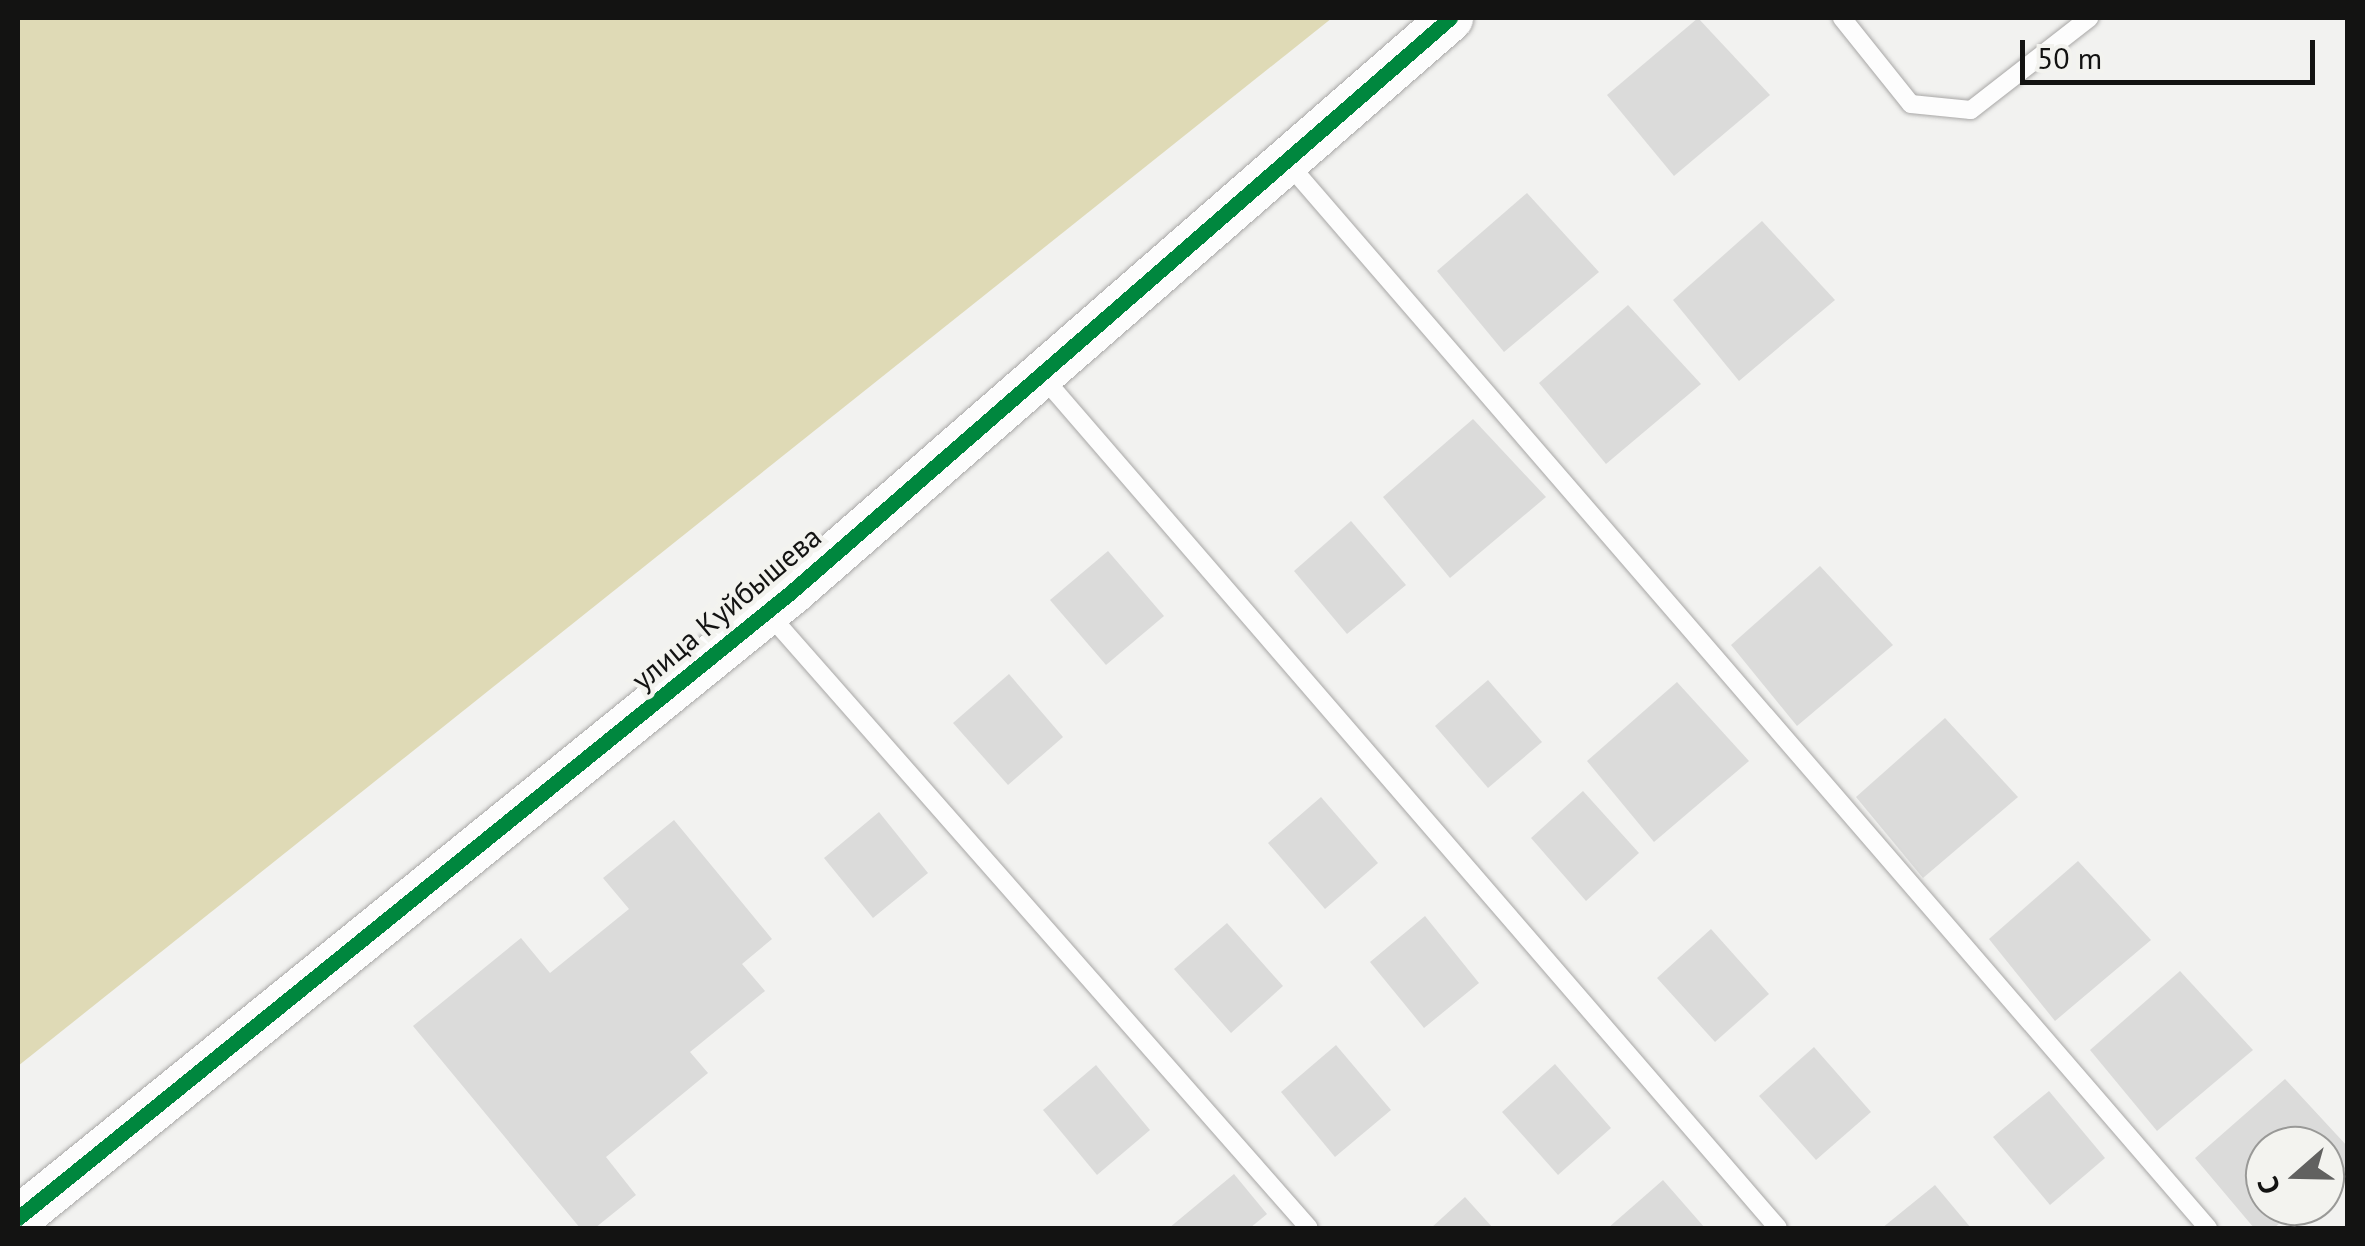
<!DOCTYPE html>
<meta charset="utf-8">
<style>
body{margin:0}
#map{position:relative;width:2365px;height:1246px;overflow:hidden;background:#f2f2f0;font-family:"PT Sans",sans-serif}
div>[style]{position:absolute}
[style*='--x']{left:calc(var(--x)*1px);top:calc(var(--y)*1px);width:calc(var(--w)*1px);rotate:calc(var(--a)*1deg)}
.forest>*{inset:0;background:#dfdab6}
.building>*{inset:0;background:#dbdbda}
.roads{filter:drop-shadow(0 0 2px #a8a7a6) drop-shadow(0 0 2px #a8a7a6)}
.service>*{height:18px;margin:-9px;padding:0 9px;transform-origin:9px;border-radius:9px;background:#fdfdfd}
.tertiary>*{height:45px;margin:-22.5px;padding:0 22.5px;transform-origin:22.5px;border-radius:22.5px;background:#fdfdfd}
.cycleway>*{height:15px;margin:-7.5px;padding:0 7.5px;transform-origin:7.5px;border-radius:7.5px;background:#00873e}
span{translate:-50% -50%;white-space:nowrap;text-align:center;line-height:1.15;-webkit-text-stroke:9px #f3f3ef;paint-order:stroke}
.street-label{font-size:30px;color:#131312}
.frame{position:absolute;inset:0;border:20px solid #131312;pointer-events:none}
.north{position:absolute;left:2245px;top:1126px;width:100px;height:100px;box-sizing:border-box;background:#f3f3ef;border:2px solid #999997;border-radius:50%;rotate:250deg;font-size:28px;font-weight:700;line-height:40px;text-align:center;color:#131312}
.north::after{content:'';display:block;margin:auto;width:35px;height:45px;background:#616160;clip-path:polygon(50% 0,100% 100%,50% 72%,0 100%)}
.scale{position:absolute;left:2020px;top:40px;width:295px;height:45px;box-sizing:border-box;border:5px solid #131312;border-top:0;padding-left:12px;font-size:30px;line-height:35px;white-space:nowrap;color:#131312;-webkit-text-stroke:8px #f3f3ef;paint-order:stroke}
</style>
<div id="map">
<div class="forest">
<div style="clip-path:polygon(18px 18px,1332px 18px,18px 1066px)"></div>
</div>
<div class="building">
<div style="clip-path:polygon(1698px 18px,1770px 95px,1674px 176px,1607px 95px)"></div>
<div style="clip-path:polygon(1527px 193px,1599px 272px,1504px 352px,1437px 271px)"></div>
<div style="clip-path:polygon(1762px 221px,1835px 300px,1739px 381px,1673px 300px)"></div>
<div style="clip-path:polygon(1628px 305px,1701px 384px,1606px 464px,1539px 383px)"></div>
<div style="clip-path:polygon(1473px 419px,1546px 497px,1450px 578px,1383px 497px)"></div>
<div style="clip-path:polygon(1351px 521px,1406px 585px,1347px 634px,1294px 571px)"></div>
<div style="clip-path:polygon(1108px 551px,1164px 616px,1106px 665px,1050px 600px)"></div>
<div style="clip-path:polygon(1820px 566px,1893px 645px,1797px 726px,1731px 645px)"></div>
<div style="clip-path:polygon(1009px 674px,1063px 737px,1008px 785px,953px 723px)"></div>
<div style="clip-path:polygon(1488px 680px,1542px 742px,1488px 788px,1435px 726px)"></div>
<div style="clip-path:polygon(1677px 682px,1749px 761px,1654px 842px,1587px 761px)"></div>
<div style="clip-path:polygon(1945px 718px,2018px 797px,1923px 878px,1856px 797px)"></div>
<div style="clip-path:polygon(1583px 791px,1639px 853px,1586px 901px,1531px 838px)"></div>
<div style="clip-path:polygon(1321px 797px,1378px 863px,1325px 909px,1268px 843px)"></div>
<div style="clip-path:polygon(879px 812px,928px 873px,873px 918px,824px 858px)"></div>
<div style="clip-path:polygon(674px 820px,772px 939px,742px 964px,765px 991px,690px 1052px,708px 1073px,606px 1157px,636px 1195px,595px 1228px,580px 1228px,413px 1026px,521px 938px,550px 973px,629px 909px,603px 878px)"></div>
<div style="clip-path:polygon(2078px 861px,2151px 940px,2055px 1021px,1989px 939px)"></div>
<div style="clip-path:polygon(1425px 916px,1479px 983px,1424px 1028px,1370px 962px)"></div>
<div style="clip-path:polygon(1227px 923px,1283px 986px,1231px 1033px,1174px 969px)"></div>
<div style="clip-path:polygon(1711px 929px,1769px 994px,1715px 1042px,1657px 978px)"></div>
<div style="clip-path:polygon(2180px 971px,2253px 1050px,2157px 1131px,2090px 1050px)"></div>
<div style="clip-path:polygon(1336px 1045px,1391px 1110px,1335px 1157px,1281px 1092px)"></div>
<div style="clip-path:polygon(1814px 1047px,1871px 1112px,1816px 1160px,1759px 1096px)"></div>
<div style="clip-path:polygon(1555px 1064px,1611px 1128px,1558px 1175px,1502px 1112px)"></div>
<div style="clip-path:polygon(1096px 1065px,1150px 1130px,1097px 1175px,1043px 1110px)"></div>
<div style="clip-path:polygon(2285px 1079px,2348px 1147px,2348px 1166px,2325px 1185px,2325px 1146px,2265px 1146px,2265px 1206px,2300px 1206px,2274px 1228px,2254px 1228px,2195px 1158px)"></div>
<div style="clip-path:polygon(2049px 1091px,2105px 1158px,2050px 1205px,1993px 1137px)"></div>
<div style="clip-path:polygon(1234px 1174px,1267px 1214px,1250px 1228px,1169px 1228px)"></div>
<div style="clip-path:polygon(1663px 1180px,1705px 1228px,1608px 1228px)"></div>
<div style="clip-path:polygon(1935px 1185px,1971px 1228px,1882px 1228px)"></div>
<div style="clip-path:polygon(1465px 1197px,1493px 1228px,1431px 1228px)"></div>
</div>
<div class="roads">
<div class="service">
<div style="--x:1842;--y:18;--w:110;--a:51.3"></div>
<div style="--x:1911;--y:104;--w:60;--a:5.7"></div>
<div style="--x:1971;--y:110;--w:150;--a:-37.9"></div>
<div style="--x:1286;--y:161;--w:1410;--a:49.17"></div>
<div style="--x:1041;--y:375;--w:1127;--a:49.17"></div>
<div style="--x:767;--y:612;--w:820;--a:48.66"></div>
</div>
<div class="tertiary">
<div style="--x:18;--y:1218;--w:995;--a:-39"></div>
<div style="--x:791;--y:592;--w:874;--a:-41.06"></div>
</div>
</div>
<div class="cycleway">
<div style="--x:18;--y:1218;--w:995;--a:-39"></div>
<div style="--x:791;--y:592;--w:874;--a:-41.06"></div>
</div>
<div class="street-label">
<span style="left:726px;top:608px;rotate:-40deg">улица Куйбышева</span>
</div>
<div class="frame"></div>
<div class="north">С</div>
<div class="scale">50 m</div>
</div>
